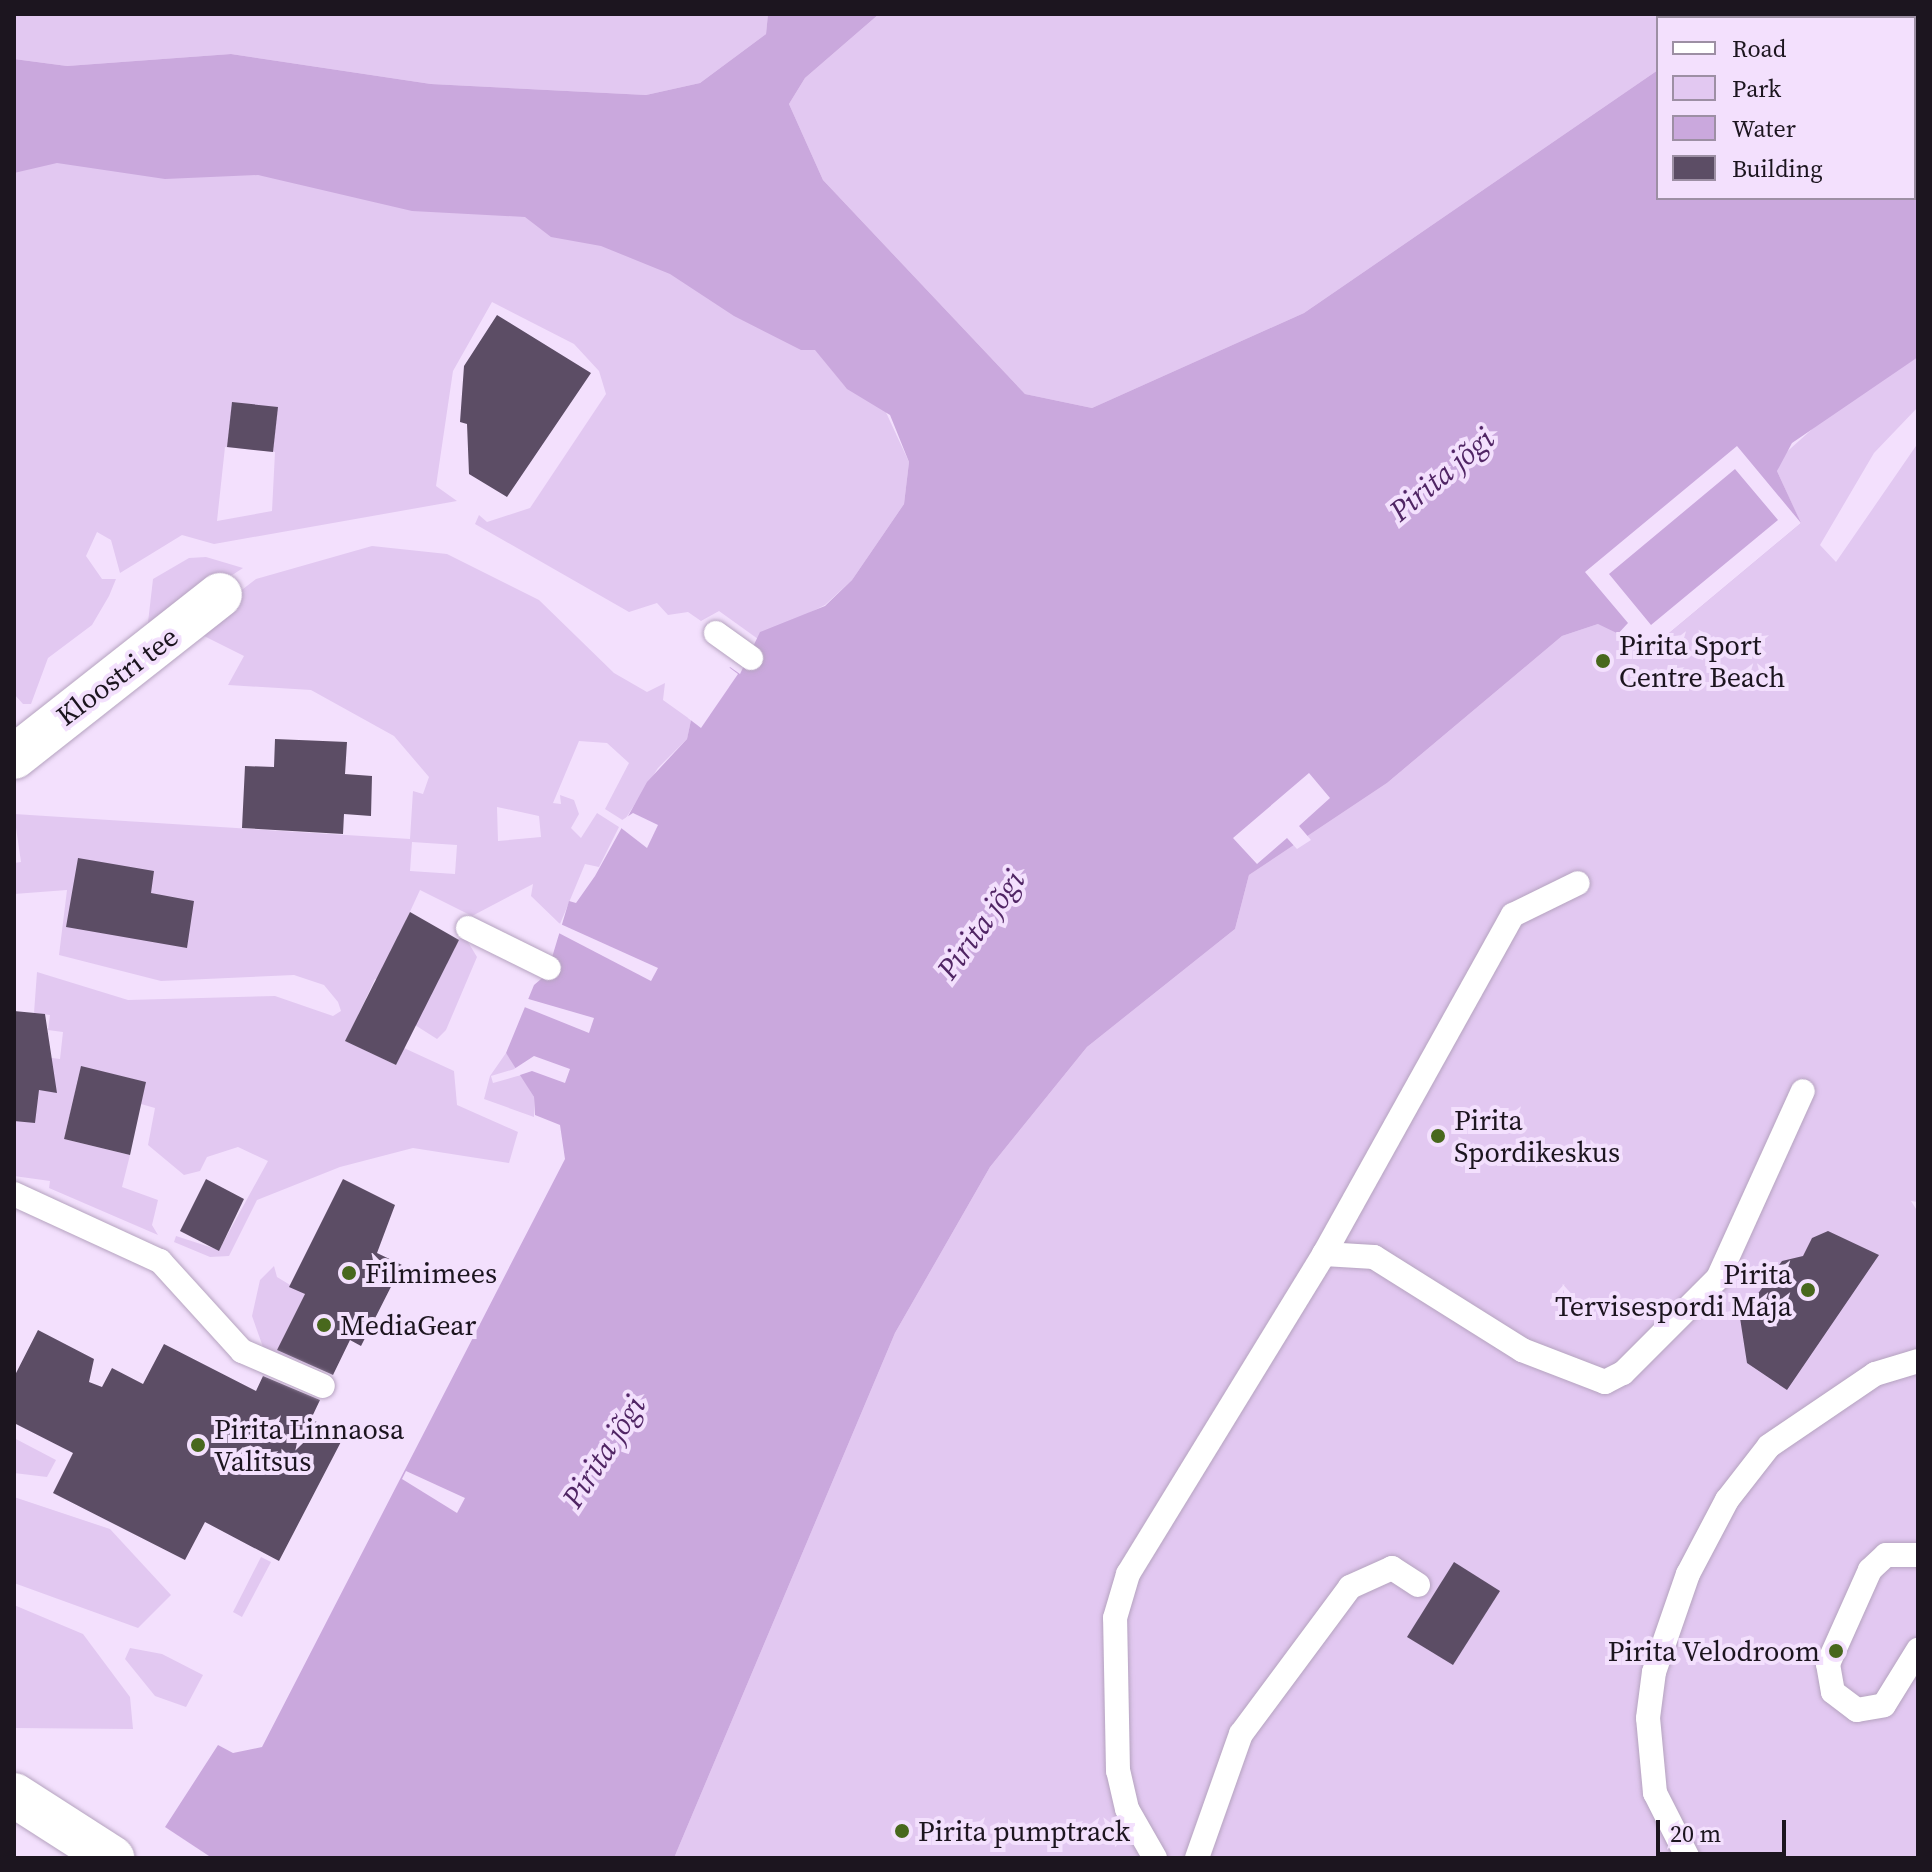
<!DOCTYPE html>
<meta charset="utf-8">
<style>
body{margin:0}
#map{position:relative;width:1932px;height:1872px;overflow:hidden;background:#f3e0fd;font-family:"Source Serif 4",serif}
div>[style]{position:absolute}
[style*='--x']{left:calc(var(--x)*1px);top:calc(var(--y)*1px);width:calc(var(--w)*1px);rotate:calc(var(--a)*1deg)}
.green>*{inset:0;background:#e2c8f1}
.water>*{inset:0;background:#caa8dd}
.pier>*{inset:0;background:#f3e0fd}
.building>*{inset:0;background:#5c4d65}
.roads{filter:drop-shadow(0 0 2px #b5a3bf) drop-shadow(0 0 2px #b5a3bf)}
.lane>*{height:24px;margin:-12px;padding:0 12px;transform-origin:12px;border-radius:12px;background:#fff}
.street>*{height:44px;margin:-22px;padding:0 22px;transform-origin:22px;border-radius:22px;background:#fff}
.secondary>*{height:44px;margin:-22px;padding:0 22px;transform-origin:22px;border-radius:22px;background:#fff}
.dots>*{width:22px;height:22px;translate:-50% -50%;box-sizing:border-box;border:4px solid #f3e0fd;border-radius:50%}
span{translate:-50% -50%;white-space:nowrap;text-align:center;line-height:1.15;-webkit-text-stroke:8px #f3e0fd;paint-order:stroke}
.poi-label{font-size:28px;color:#1c151f}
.left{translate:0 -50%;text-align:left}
.right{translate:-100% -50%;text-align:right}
.street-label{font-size:28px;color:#1c151f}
.water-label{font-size:30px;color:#502564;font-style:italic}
.frame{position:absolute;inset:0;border:16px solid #1c151f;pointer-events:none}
.legend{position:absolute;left:1656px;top:16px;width:260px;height:184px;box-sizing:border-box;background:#f3e0fd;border:2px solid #9d8fa4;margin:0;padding:10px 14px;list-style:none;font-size:24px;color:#1c151f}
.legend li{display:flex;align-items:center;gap:16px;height:40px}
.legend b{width:40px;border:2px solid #9d8fa4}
.scale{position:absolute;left:1656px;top:1820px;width:130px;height:36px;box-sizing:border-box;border:4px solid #1c151f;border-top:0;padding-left:10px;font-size:24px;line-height:28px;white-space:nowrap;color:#1c151f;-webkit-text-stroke:6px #f3e0fd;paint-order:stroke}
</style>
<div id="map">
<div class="green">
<div style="clip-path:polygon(14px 14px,768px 14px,766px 34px,700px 83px,646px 95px,431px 84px,231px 54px,67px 66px,14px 59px)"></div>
<div style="clip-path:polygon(879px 14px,1769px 14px,1658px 18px,1658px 70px,1304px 313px,1092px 408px,1025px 394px,823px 180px,789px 104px,805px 78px)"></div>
<div style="clip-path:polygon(evenodd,14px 160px,209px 167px,474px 198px,639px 253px,815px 349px,844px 385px,884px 408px,909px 462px,904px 504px,852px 580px,825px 605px,758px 639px,719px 611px,701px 621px,688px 612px,668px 615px,657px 603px,629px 612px,475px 524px,479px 515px,487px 522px,530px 508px,606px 394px,599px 371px,574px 344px,492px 302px,453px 371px,436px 486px,457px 501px,214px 544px,182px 535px,120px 573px,111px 540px,97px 532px,86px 556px,102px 579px,116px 579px,109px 596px,92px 625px,48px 658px,31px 704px,23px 704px,14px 694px,14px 160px,225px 447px,275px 452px,272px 511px,217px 521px,225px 447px)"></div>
<div style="clip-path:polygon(1918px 357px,1918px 407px,1874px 453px,1820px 545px,1836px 562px,1918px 443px,1918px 1202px,1911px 1201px,1918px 1212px,1918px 1858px,674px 1858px,895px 1333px,990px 1167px,1087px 1047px,1235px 929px,1249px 875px,1387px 783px,1562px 636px,1598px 624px,1798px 517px,1777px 471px,1781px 457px,1838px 406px)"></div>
<div style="clip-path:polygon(evenodd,372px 546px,447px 554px,539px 600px,614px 673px,647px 692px,665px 683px,663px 700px,691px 720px,687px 739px,658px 768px,624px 821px,605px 809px,629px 763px,607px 743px,579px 741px,553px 803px,561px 804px,560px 795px,574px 800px,579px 814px,571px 828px,581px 838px,597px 813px,619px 827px,599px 867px,585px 864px,560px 924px,531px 896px,533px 884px,472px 916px,420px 890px,402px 929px,451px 954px,462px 932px,477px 957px,446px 1030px,437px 1039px,415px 1025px,426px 1003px,375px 979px,346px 1041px,396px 1065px,404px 1048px,454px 1071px,457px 1105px,518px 1132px,509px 1163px,413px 1148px,340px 1167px,257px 1200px,229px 1256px,210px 1257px,174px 1242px,176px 1236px,219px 1250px,268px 1161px,238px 1147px,207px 1157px,200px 1171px,184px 1175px,148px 1145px,155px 1108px,141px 1104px,145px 1082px,82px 1067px,64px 1139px,130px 1155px,122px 1187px,158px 1200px,152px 1225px,158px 1235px,49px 1188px,50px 1181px,14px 1176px,14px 1087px,44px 1057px,60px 1059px,63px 1032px,48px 1030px,50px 1015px,34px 1013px,37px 972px,128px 1000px,275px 996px,333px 1016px,341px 1011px,338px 1002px,324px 985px,294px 975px,161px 981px,59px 955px,67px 890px,14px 894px,14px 863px,21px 862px,14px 814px,410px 839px,413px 791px,423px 794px,429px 777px,394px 736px,311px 690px,228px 685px,244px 656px,202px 635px,217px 609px,256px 579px,372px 546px,497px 807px,539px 816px,541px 837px,498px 841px,497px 807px,372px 546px,412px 842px,457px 845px,455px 874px,410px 871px,412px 842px)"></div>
<div style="clip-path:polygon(206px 557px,243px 568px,147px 631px,153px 579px,189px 558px)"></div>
<div style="clip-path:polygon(506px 1053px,518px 1068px,491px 1076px,493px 1083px,521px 1075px,534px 1097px,534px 1117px,484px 1099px,490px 1076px)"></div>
<div style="clip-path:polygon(274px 1266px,277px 1277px,305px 1294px,283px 1338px,337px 1365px,325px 1371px,263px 1347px,252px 1316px,260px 1280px)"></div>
<div style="clip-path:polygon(14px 1438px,56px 1460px,47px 1477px,14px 1473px)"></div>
<div style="clip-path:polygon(14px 1497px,110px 1529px,171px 1595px,138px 1628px,14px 1583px)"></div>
<div style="clip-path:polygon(261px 1557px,271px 1562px,242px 1617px,233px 1612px)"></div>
<div style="clip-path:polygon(14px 1605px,83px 1634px,130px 1697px,133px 1729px,14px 1728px)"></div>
<div style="clip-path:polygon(130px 1648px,162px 1654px,203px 1675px,186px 1707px,155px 1696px,125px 1659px)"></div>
</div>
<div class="water">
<div style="clip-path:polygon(768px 14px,879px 14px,805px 78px,789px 104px,823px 180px,1025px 394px,1092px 408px,1304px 313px,1658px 70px,1658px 198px,1914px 198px,1914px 18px,1761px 18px,1918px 14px,1918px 357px,1792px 443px,1777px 471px,1801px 523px,1650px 649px,1598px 624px,1562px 636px,1387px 783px,1249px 875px,1235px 929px,1087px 1047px,990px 1167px,895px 1333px,674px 1858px,145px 1858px,218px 1745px,233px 1753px,262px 1747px,565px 1159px,560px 1125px,535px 1115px,534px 1097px,506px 1053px,534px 985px,547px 974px,569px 901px,576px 903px,595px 876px,647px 782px,687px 739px,691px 720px,730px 667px,740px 674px,760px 632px,825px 606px,852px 580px,904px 504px,909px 462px,890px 415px,847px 389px,815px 350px,801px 350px,734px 316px,670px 274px,601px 246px,551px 237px,525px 217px,412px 211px,258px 175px,165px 179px,57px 163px,14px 173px,14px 59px,67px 66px,231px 54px,431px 84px,646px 95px,700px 83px,766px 34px)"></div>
</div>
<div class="pier">
<div style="clip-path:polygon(evenodd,1737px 446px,1801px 523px,1650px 649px,1640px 637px,1631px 644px,1616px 636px,1628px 623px,1585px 572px,1737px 446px,1735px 469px,1778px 520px,1651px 625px,1609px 574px,1735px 469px)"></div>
<div style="clip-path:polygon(726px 665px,738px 674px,701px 728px,688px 718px)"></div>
<div style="clip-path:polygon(1309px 773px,1330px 798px,1299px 826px,1311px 840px,1297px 849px,1287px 838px,1257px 864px,1233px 838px)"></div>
<div style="clip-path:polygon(633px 813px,658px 825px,647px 848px,616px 824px)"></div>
<div style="clip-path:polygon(556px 922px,658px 968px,651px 981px,553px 930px)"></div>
<div style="clip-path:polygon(525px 998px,594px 1018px,589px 1033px,522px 1006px)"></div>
<div style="clip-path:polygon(534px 1056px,570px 1069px,565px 1083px,532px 1071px,517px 1076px,514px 1069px)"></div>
<div style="clip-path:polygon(406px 1471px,465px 1498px,457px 1513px,402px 1479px)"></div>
<div style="clip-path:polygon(162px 1825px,212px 1858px,141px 1858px)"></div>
</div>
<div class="building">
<div style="clip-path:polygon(497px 315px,591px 373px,507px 497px,469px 474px,467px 424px,460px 422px,464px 366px)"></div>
<div style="clip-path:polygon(232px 402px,278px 407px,273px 452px,227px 447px)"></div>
<div style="clip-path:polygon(275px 739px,347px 742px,345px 774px,372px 776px,371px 816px,344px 814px,343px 834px,242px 828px,245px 766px,274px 767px)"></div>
<div style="clip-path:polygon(78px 858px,154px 871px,151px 893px,194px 901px,187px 948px,66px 927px)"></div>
<div style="clip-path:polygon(410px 912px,459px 940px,396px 1065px,345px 1041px)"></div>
<div style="clip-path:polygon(14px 1011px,45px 1014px,57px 1093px,39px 1090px,35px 1123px,14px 1121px)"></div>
<div style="clip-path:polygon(81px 1066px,146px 1082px,130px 1155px,64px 1139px)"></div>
<div style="clip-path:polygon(206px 1179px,244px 1199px,219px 1251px,180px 1231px)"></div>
<div style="clip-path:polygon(343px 1179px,395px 1205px,377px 1253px,402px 1265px,361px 1346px,350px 1340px,333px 1375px,277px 1350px,305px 1294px,289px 1287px)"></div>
<div style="clip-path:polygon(1828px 1231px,1879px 1255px,1787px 1390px,1747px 1363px,1740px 1318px,1782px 1261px,1803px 1256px,1812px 1238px)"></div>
<div style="clip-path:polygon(38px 1330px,94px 1359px,89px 1382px,102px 1387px,112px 1368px,143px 1384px,164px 1344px,256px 1391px,263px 1376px,320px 1400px,311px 1419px,344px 1436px,279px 1561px,205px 1522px,185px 1560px,53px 1493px,73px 1453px,14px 1423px,14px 1377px)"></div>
<div style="clip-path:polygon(1454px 1562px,1500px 1591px,1453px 1665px,1407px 1637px)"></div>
</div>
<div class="roads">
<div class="lane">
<div style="--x:716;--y:633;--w:43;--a:35.5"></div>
<div style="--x:468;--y:928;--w:90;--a:26.3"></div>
<div style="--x:14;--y:1194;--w:161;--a:24.7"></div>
<div style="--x:160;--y:1261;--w:122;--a:47.7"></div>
<div style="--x:242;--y:1351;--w:88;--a:23.4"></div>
<div style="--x:1324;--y:1254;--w:50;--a:3.4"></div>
<div style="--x:1374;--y:1257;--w:175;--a:32.1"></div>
<div style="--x:1522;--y:1350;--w:89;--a:21.1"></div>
<div style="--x:1605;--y:1382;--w:20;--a:-27"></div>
<div style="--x:1623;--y:1373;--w:134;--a:-45"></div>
<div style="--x:1718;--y:1278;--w:205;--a:-65.6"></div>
<div style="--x:1918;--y:1555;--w:32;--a:180"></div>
<div style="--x:1886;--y:1555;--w:22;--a:137"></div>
<div style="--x:1870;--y:1570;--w:103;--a:114.1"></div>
<div style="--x:1828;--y:1664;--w:28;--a:80"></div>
<div style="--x:1833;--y:1692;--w:30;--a:37"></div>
<div style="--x:1857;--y:1710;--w:27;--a:-10"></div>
<div style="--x:1884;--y:1705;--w:65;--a:-58.3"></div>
<div style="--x:1155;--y:1858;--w:56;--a:-119.7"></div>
<div style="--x:1127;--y:1809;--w:39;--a:-103"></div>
<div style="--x:1118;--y:1771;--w:153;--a:-91.1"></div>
<div style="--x:1115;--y:1618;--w:46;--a:-73.5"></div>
<div style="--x:1128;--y:1574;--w:375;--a:-58.5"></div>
<div style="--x:1324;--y:1254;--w:388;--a:-60.9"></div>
<div style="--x:1513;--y:915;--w:72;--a:-26.2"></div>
<div style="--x:1197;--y:1858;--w:132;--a:-70.5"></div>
<div style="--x:1241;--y:1734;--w:183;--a:-53.4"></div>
<div style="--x:1350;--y:1587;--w:46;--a:-24.3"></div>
<div style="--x:1392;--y:1568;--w:31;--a:33"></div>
<div style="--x:1688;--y:1858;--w:73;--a:-116.9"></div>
<div style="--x:1655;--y:1793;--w:75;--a:-95.3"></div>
<div style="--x:1648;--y:1718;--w:46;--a:-82.6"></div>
<div style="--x:1654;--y:1672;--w:104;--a:-70.9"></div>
<div style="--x:1688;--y:1574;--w:84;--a:-62.2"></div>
<div style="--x:1727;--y:1500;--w:68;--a:-52.1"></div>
<div style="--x:1769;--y:1446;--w:128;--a:-34.2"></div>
<div style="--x:1875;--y:1374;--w:45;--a:-16.8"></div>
</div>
<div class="street">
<div style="--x:14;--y:757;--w:262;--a:-38.2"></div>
</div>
<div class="secondary">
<div style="--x:14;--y:1795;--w:117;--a:32.7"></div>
</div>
</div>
<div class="dots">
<div style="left:1603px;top:661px;background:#48681d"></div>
<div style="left:1438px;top:1136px;background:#48681d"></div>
<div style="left:349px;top:1273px;background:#48681d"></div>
<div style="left:1808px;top:1290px;background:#48681d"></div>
<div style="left:324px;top:1325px;background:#48681d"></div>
<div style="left:198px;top:1445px;background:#48681d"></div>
<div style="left:1836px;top:1651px;background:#48681d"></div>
<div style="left:902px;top:1831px;background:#48681d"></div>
</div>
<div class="poi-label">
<span class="left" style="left:1619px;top:661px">Pirita Sport<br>Centre Beach</span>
<span class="left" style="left:1454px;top:1136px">Pirita<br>Spordikeskus</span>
<span class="left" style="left:365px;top:1273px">Filmimees</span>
<span class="right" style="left:1792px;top:1290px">Pirita<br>Tervisespordi Maja</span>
<span class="left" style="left:340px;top:1325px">MediaGear</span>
<span class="left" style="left:214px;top:1445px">Pirita Linnaosa<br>Valitsus</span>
<span class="right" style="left:1820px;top:1651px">Pirita Velodroom</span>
<span class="left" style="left:918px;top:1831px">Pirita pumptrack</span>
</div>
<div class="street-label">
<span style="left:117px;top:676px;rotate:-37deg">Kloostri tee</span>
</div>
<div class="water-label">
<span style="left:1442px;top:475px;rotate:-40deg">Pirita jõgi</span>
<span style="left:981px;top:925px;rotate:-54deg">Pirita jõgi</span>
<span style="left:604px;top:1452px;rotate:-57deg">Pirita jõgi</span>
</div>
<div class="frame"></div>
<ul class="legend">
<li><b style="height:10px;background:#fff"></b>Road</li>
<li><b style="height:22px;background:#e2c8f1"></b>Park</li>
<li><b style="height:22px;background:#caa8dd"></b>Water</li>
<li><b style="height:22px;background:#5c4d65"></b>Building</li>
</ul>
<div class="scale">20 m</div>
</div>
